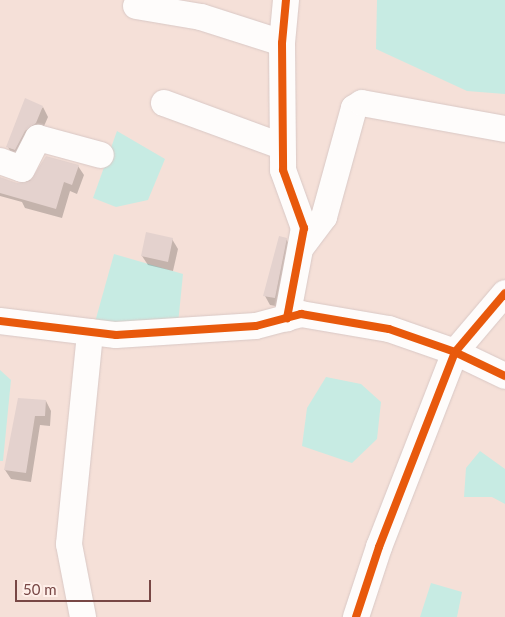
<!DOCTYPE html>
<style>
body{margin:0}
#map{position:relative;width:505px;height:617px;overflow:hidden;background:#f7ece7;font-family:Lato,sans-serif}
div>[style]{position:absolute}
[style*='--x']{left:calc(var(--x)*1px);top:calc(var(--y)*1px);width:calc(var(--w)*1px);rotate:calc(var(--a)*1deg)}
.residential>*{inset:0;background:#f5e0d8}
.water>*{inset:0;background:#c7ebe3}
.shadow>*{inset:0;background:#0003}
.building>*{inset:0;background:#e4d2ce}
.roads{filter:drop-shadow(0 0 1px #d9c8c5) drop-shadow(0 0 1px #d9c8c5)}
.minor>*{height:26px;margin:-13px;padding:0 13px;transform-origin:13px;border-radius:13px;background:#fefcfb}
.cycleway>*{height:8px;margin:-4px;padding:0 4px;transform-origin:4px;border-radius:4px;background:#e8590c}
span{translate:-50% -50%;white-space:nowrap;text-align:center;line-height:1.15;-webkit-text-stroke:4px #ffefe9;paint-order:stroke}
.scale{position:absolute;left:15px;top:580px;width:136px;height:22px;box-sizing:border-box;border:2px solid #784745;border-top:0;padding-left:6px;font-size:15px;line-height:18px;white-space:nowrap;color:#784745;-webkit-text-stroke:4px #ffefe9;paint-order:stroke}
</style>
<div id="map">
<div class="residential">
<div style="clip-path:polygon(0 0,505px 0,505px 617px,0 617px)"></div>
</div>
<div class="water">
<div style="clip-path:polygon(377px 0,505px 0,505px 94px,467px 91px,376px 49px)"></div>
<div style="clip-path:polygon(117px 131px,165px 159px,148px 200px,116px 207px,93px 198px)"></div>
<div style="clip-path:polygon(114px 254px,183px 274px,178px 324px,95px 322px)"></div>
<div style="clip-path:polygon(0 370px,11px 380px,3px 461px,0 461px)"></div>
<div style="clip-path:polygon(326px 377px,361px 384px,381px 402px,377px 439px,352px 463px,302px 446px,307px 408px)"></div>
<div style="clip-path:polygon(480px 451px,505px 469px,505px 504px,492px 497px,464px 497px,466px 468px)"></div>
<div style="clip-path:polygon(431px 583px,462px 592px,457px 617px,420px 617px)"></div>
</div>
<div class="shadow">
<div style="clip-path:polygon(43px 107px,48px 117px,41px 133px,13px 157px,8px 147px)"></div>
<div style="clip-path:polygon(78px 166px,84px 175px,77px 194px,70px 191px,62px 218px,25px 208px,22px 202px,0 196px,0 178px,17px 184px)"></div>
<div style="clip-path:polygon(172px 239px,178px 249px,173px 271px,148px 265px,142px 256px)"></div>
<div style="clip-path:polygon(286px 239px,292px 249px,281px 307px,270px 305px,265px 296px)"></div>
<div style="clip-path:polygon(19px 399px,46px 401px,51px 411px,50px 426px,40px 425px,31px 482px,11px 479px,5px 470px)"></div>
</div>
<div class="building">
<div style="clip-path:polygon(25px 98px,43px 106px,36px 123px,25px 131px,15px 150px,6px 147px)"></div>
<div style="clip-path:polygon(46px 156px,79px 165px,72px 185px,64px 182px,56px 209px,0 193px,0 177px,17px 183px,30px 181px)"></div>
<div style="clip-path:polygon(146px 232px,173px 238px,168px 262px,141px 256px)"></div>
<div style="clip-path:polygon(279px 236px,287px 238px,275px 298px,263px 296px)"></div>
<div style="clip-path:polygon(18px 398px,46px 400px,45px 416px,35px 416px,26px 473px,4px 470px)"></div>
</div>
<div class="roads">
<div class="minor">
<div style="--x:286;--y:0;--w:43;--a:95.3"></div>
<div style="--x:282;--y:43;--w:127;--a:89.5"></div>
<div style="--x:283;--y:170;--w:62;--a:70.1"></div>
<div style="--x:304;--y:228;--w:92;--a:100.7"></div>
<div style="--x:136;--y:6;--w:66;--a:9.6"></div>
<div style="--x:201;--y:17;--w:85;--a:17.8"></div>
<div style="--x:164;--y:103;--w:125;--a:20.2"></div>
<div style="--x:0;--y:161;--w:23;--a:20"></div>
<div style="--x:22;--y:169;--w:35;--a:-63"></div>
<div style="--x:38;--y:138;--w:65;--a:15.1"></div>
<div style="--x:303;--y:245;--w:35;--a:-53"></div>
<div style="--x:324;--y:217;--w:113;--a:-74.6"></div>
<div style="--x:354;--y:108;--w:9;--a:-32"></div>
<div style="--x:362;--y:103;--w:145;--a:10.3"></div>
<div style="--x:0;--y:321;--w:117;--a:6.9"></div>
<div style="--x:116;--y:335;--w:140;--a:-3.7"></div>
<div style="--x:256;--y:326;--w:47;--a:-14.9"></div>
<div style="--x:301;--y:314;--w:89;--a:9.7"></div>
<div style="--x:389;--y:329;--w:70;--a:19.2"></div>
<div style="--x:455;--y:352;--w:55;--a:25.6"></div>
<div style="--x:83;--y:617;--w:74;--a:-100.9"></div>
<div style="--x:69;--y:544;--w:213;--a:-84.3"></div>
<div style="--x:356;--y:617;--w:74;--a:-71.8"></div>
<div style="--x:379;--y:547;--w:209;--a:-68.7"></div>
<div style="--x:455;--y:352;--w:77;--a:-49.7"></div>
</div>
</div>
<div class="cycleway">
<div style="--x:286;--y:0;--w:43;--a:95.3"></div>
<div style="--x:282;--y:43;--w:127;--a:89.5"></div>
<div style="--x:283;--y:170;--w:62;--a:70.1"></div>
<div style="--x:304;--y:228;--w:92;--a:100.7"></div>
<div style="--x:0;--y:321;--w:117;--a:6.9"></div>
<div style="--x:116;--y:335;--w:140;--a:-3.7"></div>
<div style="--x:256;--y:326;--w:47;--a:-14.9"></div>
<div style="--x:301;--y:314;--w:89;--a:9.7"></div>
<div style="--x:389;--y:329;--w:70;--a:19.2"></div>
<div style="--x:455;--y:352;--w:55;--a:25.6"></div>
<div style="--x:356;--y:617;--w:74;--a:-71.8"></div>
<div style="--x:379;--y:547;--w:209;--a:-68.7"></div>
<div style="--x:455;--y:352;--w:77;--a:-49.7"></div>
</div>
<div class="scale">50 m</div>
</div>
